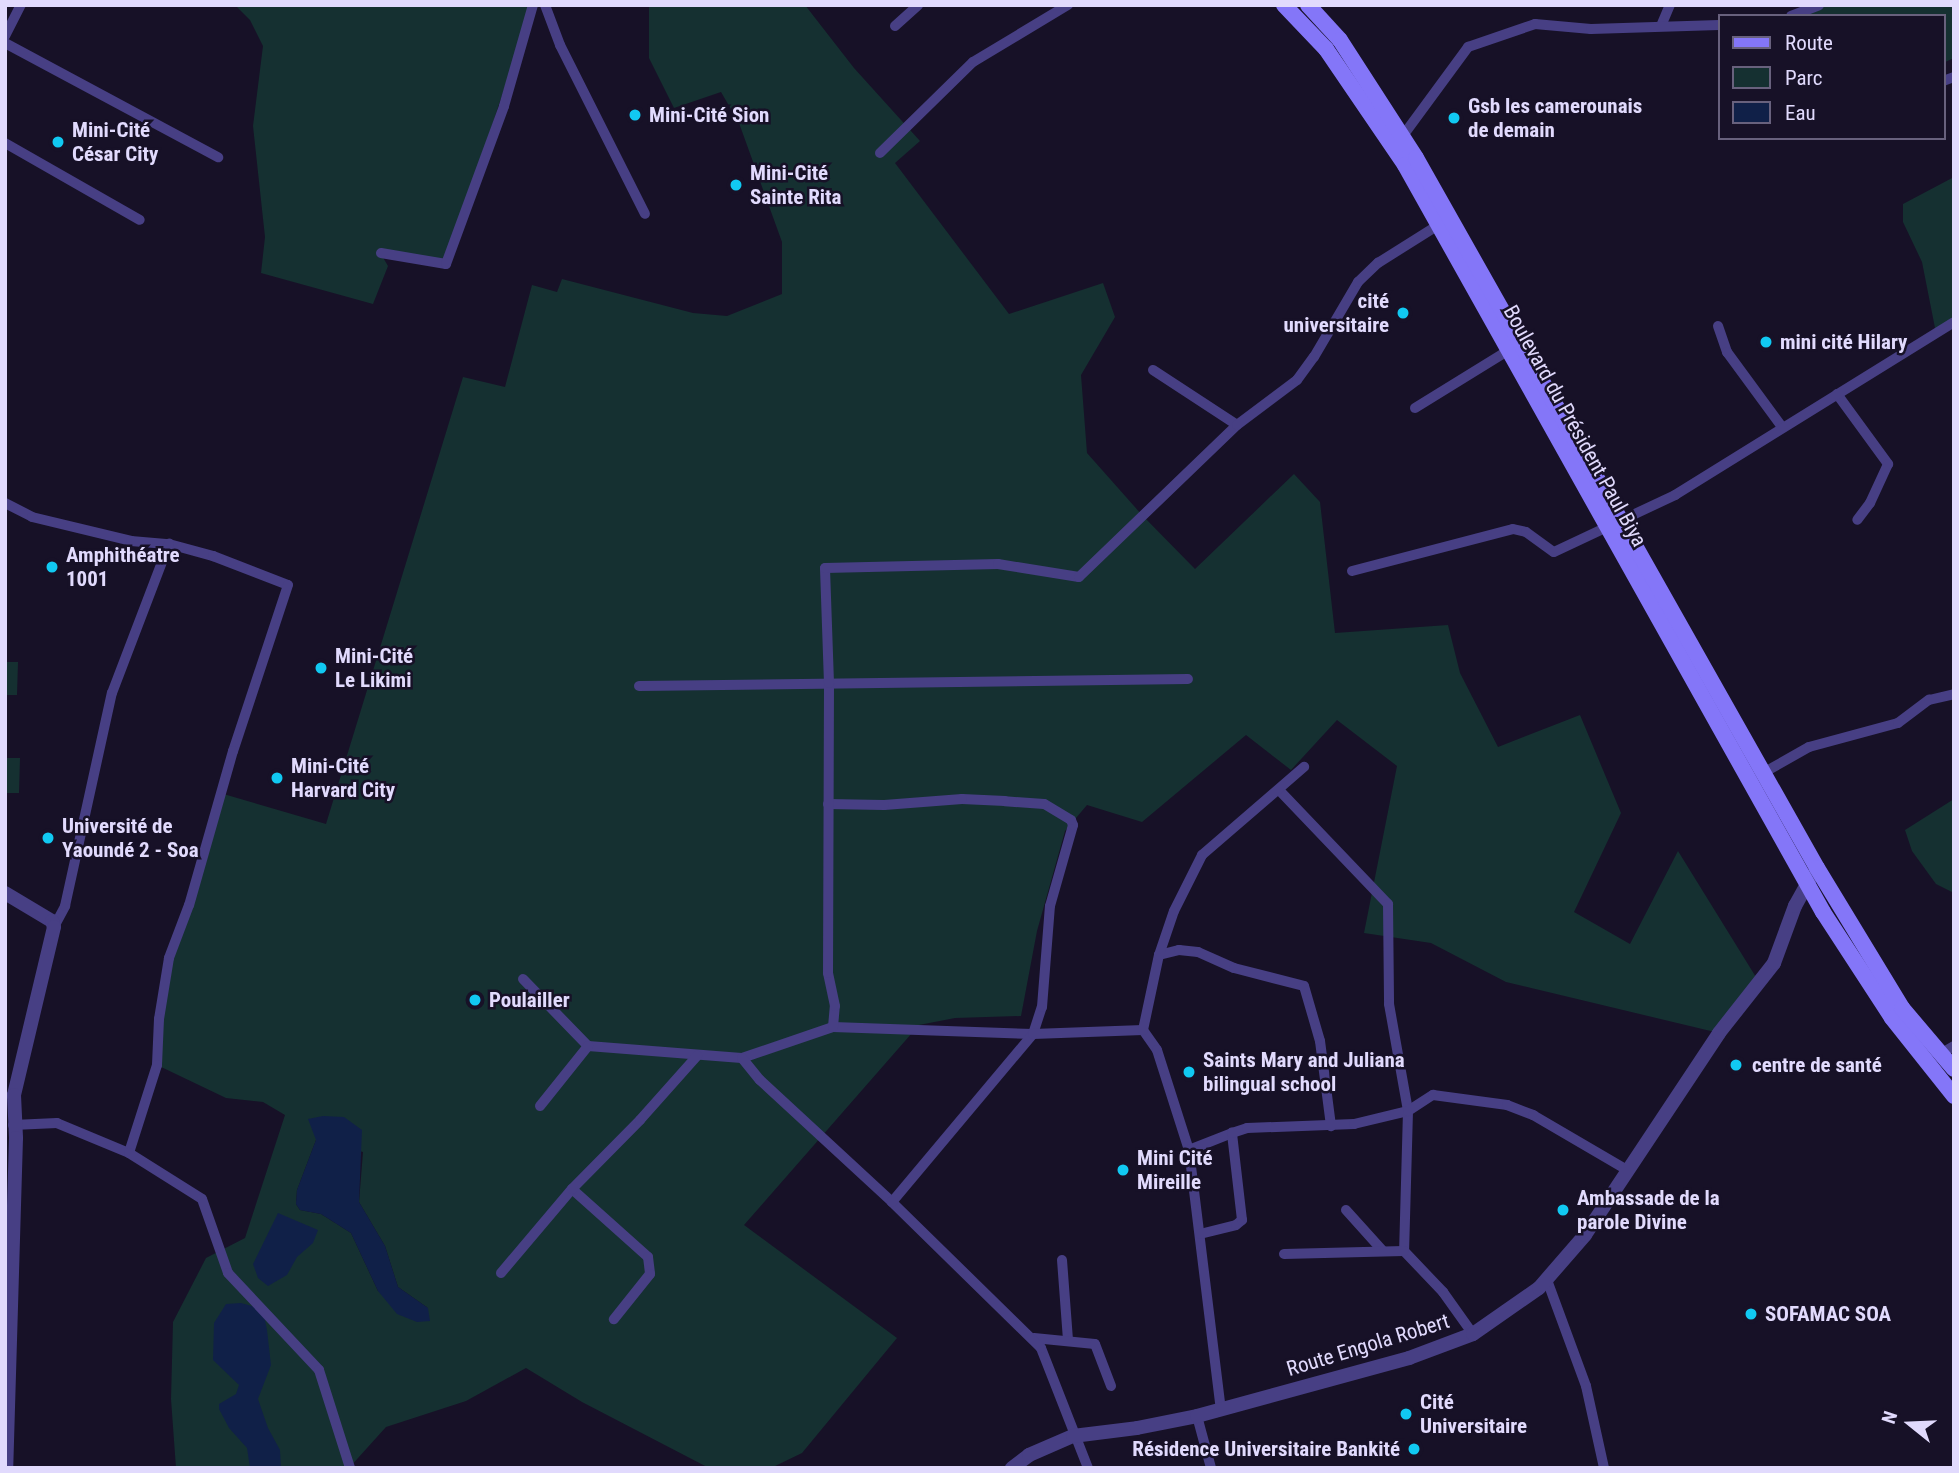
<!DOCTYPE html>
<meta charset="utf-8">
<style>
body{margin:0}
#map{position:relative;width:1959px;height:1473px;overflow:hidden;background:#171127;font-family:"Roboto Condensed",sans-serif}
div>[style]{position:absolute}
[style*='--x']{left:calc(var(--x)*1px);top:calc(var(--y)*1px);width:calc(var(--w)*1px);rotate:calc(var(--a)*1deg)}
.green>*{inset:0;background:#153031}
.water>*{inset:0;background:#102048}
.minor>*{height:10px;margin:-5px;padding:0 5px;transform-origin:5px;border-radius:5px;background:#473f84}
.tertiary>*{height:14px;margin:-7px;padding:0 7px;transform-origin:7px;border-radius:7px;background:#473f84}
.secondary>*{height:16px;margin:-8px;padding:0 8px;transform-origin:8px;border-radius:8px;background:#8476f8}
.dots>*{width:19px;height:19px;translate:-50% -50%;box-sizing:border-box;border:4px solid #171127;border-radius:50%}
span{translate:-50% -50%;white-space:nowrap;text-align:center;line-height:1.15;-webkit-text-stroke:5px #171127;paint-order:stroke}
.poi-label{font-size:21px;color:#e1dafd;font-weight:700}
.left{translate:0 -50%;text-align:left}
.right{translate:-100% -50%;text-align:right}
.street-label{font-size:21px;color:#e1dafd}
.frame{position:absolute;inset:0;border:7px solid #e1dafd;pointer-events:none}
.legend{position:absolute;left:1718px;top:14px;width:228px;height:126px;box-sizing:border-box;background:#171127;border:2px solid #68617d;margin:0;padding:9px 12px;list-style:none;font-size:21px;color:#e1dafd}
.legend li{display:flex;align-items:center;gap:14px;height:35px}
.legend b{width:35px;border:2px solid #68617d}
.north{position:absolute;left:1875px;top:1389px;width:70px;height:70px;-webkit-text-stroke:5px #171127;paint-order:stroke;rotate:288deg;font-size:19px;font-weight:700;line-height:28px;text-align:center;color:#e1dafd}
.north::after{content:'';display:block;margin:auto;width:24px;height:32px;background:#e1dafd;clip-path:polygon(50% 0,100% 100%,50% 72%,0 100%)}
</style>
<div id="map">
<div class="green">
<div style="clip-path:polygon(235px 5px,532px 5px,446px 264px,381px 254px,388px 266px,373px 304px,261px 273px,265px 237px,253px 126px,263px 46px,250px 20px)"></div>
<div style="clip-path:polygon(evenodd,649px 5px,805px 5px,854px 68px,920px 141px,895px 163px,1009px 314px,1103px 283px,1115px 317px,1081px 375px,1087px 453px,1142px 515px,1195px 569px,1294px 474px,1320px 502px,1335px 633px,1448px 625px,1460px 673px,1498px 747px,1580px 715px,1621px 813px,1574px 912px,1630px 944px,1678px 851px,1759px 982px,1719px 1033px,1506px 982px,1431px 943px,1364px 933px,1397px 766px,1337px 720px,1291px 770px,1246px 735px,1142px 822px,1087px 805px,1065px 831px,1037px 931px,1021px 1016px,955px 1018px,919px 1025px,744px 1225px,897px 1338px,802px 1453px,771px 1468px,709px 1468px,582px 1402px,526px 1368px,466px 1401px,386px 1427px,349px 1468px,176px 1468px,171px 1399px,173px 1322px,206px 1258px,245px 1238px,285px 1115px,263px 1102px,226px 1098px,157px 1065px,169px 958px,220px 793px,326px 824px,463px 377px,505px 387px,532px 285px,557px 292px,562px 279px,693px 313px,727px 316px,782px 294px,782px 242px,739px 123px,721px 92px,674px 108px,649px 58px,649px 5px,316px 1140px,363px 1152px,359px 1202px,385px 1246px,398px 1287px,428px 1308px,378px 1291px,351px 1233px,321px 1214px,300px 1210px,296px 1204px,297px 1190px,316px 1140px)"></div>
<div style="clip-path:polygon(1819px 5px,1954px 5px,1954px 58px,1943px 63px,1943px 16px,1791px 16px)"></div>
<div style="clip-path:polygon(1954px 177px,1954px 322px,1936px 333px,1922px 262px,1903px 222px,1903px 204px)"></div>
<div style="clip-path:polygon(5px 662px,18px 662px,17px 695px,5px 695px)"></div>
<div style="clip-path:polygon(5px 758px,20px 758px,19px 793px,5px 793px)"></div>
<div style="clip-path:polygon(1954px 799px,1954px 893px,1936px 884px,1912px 851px,1905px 830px)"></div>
</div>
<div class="water">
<div style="clip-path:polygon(323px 1116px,344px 1117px,362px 1130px,359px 1202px,385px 1246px,398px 1287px,428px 1308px,430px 1321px,417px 1322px,397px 1314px,378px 1291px,351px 1233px,321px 1214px,300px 1210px,296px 1204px,297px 1190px,316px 1140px,308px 1119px)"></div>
<div style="clip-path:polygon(278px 1213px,318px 1230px,313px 1243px,297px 1257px,287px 1275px,268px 1286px,258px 1278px,253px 1264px)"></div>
<div style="clip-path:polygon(241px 1303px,255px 1307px,264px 1316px,267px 1330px,271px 1365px,258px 1399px,268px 1428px,280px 1450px,281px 1468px,250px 1468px,247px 1448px,229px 1428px,219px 1409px,219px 1404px,236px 1394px,239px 1385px,213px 1360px,214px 1323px,226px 1304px)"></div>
</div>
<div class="minor">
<div style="--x:545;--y:5;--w:43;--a:69.4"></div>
<div style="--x:560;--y:45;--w:189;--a:63.3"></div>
<div style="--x:1791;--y:16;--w:30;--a:-21"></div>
<div style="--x:895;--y:26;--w:31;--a:-42"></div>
<div style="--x:1661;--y:26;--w:23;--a:-67"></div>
<div style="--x:5;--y:36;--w:35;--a:-63"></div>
<div style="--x:5;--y:43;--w:242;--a:28.2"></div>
<div style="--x:1943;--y:81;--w:12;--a:-20"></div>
<div style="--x:1402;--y:137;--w:112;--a:-53.7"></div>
<div style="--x:1468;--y:47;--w:71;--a:-18.9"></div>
<div style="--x:1535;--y:24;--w:56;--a:5.1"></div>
<div style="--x:1591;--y:29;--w:128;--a:-1.8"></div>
<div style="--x:5;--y:143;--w:155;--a:29.7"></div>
<div style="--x:880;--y:153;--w:130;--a:-44.4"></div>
<div style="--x:973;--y:62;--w:111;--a:-31"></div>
<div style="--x:381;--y:253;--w:66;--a:9.6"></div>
<div style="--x:446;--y:264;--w:168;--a:-69.8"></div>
<div style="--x:504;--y:106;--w:105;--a:-74"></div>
<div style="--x:1718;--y:326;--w:28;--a:71"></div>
<div style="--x:1727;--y:352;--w:93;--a:53.7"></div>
<div style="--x:1153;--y:370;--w:100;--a:33.2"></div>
<div style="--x:1837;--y:394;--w:87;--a:53.9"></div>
<div style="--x:1888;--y:464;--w:43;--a:114.8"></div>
<div style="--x:1870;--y:503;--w:21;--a:127"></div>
<div style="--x:1415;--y:408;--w:110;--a:-31.7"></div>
<div style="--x:5;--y:503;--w:30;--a:27"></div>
<div style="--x:32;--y:517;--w:102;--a:13.6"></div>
<div style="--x:131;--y:541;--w:38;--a:5"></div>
<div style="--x:169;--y:544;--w:46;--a:15.3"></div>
<div style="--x:213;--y:556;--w:80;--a:21.1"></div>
<div style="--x:288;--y:585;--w:175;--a:108.3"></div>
<div style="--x:233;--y:751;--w:160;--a:105.9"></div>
<div style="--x:189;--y:905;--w:57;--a:110.7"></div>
<div style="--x:169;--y:958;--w:62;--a:99.3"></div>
<div style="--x:159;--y:1019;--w:46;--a:92.5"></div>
<div style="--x:157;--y:1065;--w:92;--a:107.7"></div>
<div style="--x:129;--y:1153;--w:78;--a:-157.4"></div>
<div style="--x:57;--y:1123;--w:44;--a:177.4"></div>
<div style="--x:1352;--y:571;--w:166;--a:-14.6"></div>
<div style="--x:1513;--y:529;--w:13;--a:13"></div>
<div style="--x:1526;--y:532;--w:34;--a:36"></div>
<div style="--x:1554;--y:552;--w:134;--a:-25.2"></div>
<div style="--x:1675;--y:495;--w:328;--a:-31.8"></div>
<div style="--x:639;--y:686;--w:549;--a:-0.73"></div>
<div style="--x:1763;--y:773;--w:53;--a:-29.5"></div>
<div style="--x:1809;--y:747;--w:92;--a:-15.1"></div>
<div style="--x:1898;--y:723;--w:39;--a:-37"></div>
<div style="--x:1929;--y:700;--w:26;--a:-13"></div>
<div style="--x:1279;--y:790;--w:158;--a:46.3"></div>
<div style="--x:1388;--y:904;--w:100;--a:89.4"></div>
<div style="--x:1389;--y:1004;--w:109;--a:79.9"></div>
<div style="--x:1408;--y:1111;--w:140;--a:91.6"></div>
<div style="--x:1404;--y:1251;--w:57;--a:46.4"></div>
<div style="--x:1443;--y:1292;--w:52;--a:54.5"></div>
<div style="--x:54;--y:927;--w:24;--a:-62"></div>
<div style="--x:65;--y:906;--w:218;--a:-77.6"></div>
<div style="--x:112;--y:693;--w:160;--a:-69.1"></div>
<div style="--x:1159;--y:955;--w:21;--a:-14"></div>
<div style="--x:1179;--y:950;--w:19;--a:6"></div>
<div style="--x:1198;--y:952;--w:39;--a:24"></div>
<div style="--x:1234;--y:968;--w:72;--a:14.4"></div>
<div style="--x:1304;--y:986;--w:57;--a:73.8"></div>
<div style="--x:1320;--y:1041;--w:86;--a:82.6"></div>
<div style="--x:523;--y:979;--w:93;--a:45.9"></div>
<div style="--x:588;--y:1046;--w:154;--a:4.5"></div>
<div style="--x:742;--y:1058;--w:96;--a:-18.8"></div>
<div style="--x:833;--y:1027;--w:200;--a:2"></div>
<div style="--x:1033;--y:1034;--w:28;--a:-72"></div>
<div style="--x:1042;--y:1007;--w:101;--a:-85.5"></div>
<div style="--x:1050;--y:906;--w:84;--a:-74.1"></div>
<div style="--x:1073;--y:825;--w:5;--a:-112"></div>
<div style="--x:1071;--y:820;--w:31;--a:-149"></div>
<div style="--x:1044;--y:804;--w:39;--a:-176"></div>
<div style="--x:1005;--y:801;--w:43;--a:-177.3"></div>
<div style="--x:962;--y:799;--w:78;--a:175.6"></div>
<div style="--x:884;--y:805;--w:56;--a:-179"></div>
<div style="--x:833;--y:1027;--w:21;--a:-85"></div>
<div style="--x:835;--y:1006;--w:34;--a:-102"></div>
<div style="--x:828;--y:973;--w:290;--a:-89.8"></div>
<div style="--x:829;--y:683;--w:115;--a:-92"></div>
<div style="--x:825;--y:568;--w:173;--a:-1.3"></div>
<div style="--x:998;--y:564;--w:82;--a:9.1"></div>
<div style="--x:1079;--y:577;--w:219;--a:-43.9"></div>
<div style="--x:1237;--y:425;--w:75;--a:-36.9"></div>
<div style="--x:1297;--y:380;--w:29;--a:-54"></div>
<div style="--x:1314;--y:357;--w:87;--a:-59.6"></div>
<div style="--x:1358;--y:282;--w:28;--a:-44"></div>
<div style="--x:1378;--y:263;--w:77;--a:-32.2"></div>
<div style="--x:1143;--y:1030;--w:24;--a:55"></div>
<div style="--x:1157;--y:1050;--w:105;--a:72.3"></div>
<div style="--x:1189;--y:1150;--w:261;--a:83"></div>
<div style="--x:1940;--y:1054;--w:16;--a:-30"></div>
<div style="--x:742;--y:1058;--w:28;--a:51"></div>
<div style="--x:760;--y:1080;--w:180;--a:42.7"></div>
<div style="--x:540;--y:1106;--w:77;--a:-51.3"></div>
<div style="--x:1189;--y:1150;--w:46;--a:-21.6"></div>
<div style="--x:129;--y:1153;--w:86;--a:32.2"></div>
<div style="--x:202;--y:1199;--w:78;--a:70.6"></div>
<div style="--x:228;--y:1273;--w:133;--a:46.8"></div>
<div style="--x:319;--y:1370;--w:103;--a:72.4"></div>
<div style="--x:572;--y:1189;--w:102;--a:41.8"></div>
<div style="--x:648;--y:1257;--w:17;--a:83"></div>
<div style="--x:650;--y:1274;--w:58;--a:128.7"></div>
<div style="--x:1346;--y:1210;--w:54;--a:48"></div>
<div style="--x:1200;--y:1234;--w:37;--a:-14"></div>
<div style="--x:1236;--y:1225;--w:8;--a:-40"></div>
<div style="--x:1242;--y:1220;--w:88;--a:-96.6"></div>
<div style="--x:1232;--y:1133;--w:16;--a:-18"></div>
<div style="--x:1247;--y:1128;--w:107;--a:-2.1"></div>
<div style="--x:1354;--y:1124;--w:56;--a:-13.5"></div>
<div style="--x:1408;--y:1111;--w:30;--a:-33"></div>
<div style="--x:1433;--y:1095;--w:75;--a:7.7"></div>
<div style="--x:1507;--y:1105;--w:28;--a:21"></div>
<div style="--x:1533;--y:1115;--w:111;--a:30.3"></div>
<div style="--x:1284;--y:1254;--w:120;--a:-1.4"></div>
<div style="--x:1062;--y:1260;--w:80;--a:85.7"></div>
<div style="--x:501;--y:1273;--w:110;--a:-49.8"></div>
<div style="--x:572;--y:1189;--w:97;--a:-45.4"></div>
<div style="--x:640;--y:1120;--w:86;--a:-48.3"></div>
<div style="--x:1547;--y:1280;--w:113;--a:69.8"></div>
<div style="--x:1586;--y:1386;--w:84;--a:77.6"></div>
<div style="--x:1034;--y:1338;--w:61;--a:5.6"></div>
<div style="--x:1095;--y:1344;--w:45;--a:69.1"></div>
<div style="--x:1197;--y:1416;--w:54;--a:74.9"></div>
<div style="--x:1088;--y:1468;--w:129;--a:-111.4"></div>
<div style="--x:1041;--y:1348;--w:209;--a:-135.6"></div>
<div style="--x:892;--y:1202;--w:219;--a:-50"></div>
<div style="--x:1033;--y:1034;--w:110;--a:-2.1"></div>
<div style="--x:1143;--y:1030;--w:77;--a:-78"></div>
<div style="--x:1159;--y:955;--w:46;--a:-71.2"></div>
<div style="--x:1174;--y:911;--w:63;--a:-63.4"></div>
<div style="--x:1202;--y:855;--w:135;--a:-40.8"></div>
</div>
<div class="tertiary">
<div style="--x:5;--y:893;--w:55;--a:30.8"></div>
<div style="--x:52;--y:921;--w:6;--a:72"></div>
<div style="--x:54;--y:927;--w:173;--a:103.4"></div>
<div style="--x:14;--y:1095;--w:43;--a:87.3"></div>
<div style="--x:16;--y:1138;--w:330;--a:91.7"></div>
<div style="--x:1012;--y:1468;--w:21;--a:-37"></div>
<div style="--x:1029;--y:1455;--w:48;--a:-23.4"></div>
<div style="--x:1073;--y:1436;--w:64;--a:-7.1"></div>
<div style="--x:1137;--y:1428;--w:61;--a:-11.3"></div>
<div style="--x:1197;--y:1416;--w:220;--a:-15.3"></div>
<div style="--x:1409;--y:1358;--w:68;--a:-20.6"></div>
<div style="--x:1473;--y:1334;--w:80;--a:-34.9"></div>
<div style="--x:1539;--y:1288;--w:70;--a:-49"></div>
<div style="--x:1585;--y:1235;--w:242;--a:-56.4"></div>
<div style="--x:1719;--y:1033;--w:89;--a:-51.8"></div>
<div style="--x:1774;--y:963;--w:61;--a:-69.8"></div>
<div style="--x:1795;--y:906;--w:35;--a:-61"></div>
</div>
<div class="secondary">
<div style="--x:1284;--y:5;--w:61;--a:46.3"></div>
<div style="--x:1326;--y:49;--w:140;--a:55.7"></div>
<div style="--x:1405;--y:165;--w:856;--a:60.77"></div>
<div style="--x:1823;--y:912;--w:126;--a:56.9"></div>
<div style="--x:1892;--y:1018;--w:100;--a:51.5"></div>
<div style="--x:1308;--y:5;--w:47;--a:47.6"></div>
<div style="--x:1340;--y:40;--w:140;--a:57.2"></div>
<div style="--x:1416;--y:158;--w:815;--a:60.54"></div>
<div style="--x:1817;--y:868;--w:164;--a:58.7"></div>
<div style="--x:1902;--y:1008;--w:80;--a:49.6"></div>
</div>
<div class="dots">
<div style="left:635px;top:115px;background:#11c9f2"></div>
<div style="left:1454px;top:118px;background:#11c9f2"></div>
<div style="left:58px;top:142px;background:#11c9f2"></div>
<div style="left:736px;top:185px;background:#11c9f2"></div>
<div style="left:1403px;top:313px;background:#11c9f2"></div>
<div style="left:1766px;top:342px;background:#11c9f2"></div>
<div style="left:52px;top:567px;background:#11c9f2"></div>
<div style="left:321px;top:668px;background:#11c9f2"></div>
<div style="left:277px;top:778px;background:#11c9f2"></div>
<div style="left:48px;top:838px;background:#11c9f2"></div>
<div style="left:475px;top:1000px;background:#11c9f2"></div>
<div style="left:1736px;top:1065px;background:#11c9f2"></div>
<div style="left:1189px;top:1072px;background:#11c9f2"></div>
<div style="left:1123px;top:1170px;background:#11c9f2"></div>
<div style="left:1563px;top:1210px;background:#11c9f2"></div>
<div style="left:1751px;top:1314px;background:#11c9f2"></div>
<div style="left:1406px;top:1414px;background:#11c9f2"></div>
<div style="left:1414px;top:1449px;background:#11c9f2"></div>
</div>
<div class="poi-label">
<span class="left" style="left:1468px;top:118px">Gsb les camerounais<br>de demain</span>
<span class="left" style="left:649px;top:115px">Mini-Cité Sion</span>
<span class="left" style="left:72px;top:142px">Mini-Cité<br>César City</span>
<span class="left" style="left:750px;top:185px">Mini-Cité<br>Sainte Rita</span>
<span class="right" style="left:1389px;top:313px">cité<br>universitaire</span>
<span class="left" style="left:1780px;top:342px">mini cité Hilary</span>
<span class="left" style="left:66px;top:567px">Amphithéatre<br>1001</span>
<span class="left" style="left:335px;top:668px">Mini-Cité<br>Le Likimi</span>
<span class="left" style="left:291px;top:778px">Mini-Cité<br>Harvard City</span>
<span class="left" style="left:62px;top:838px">Université de<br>Yaoundé 2 - Soa</span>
<span class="left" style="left:489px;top:1000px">Poulailler</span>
<span class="left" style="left:1203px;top:1072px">Saints Mary and Juliana<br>bilingual school</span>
<span class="left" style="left:1752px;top:1065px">centre de santé</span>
<span class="left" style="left:1137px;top:1170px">Mini Cité<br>Mireille</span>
<span class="left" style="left:1577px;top:1210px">Ambassade de la<br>parole Divine</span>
<span class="left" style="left:1765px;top:1314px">SOFAMAC SOA</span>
<span class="left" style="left:1420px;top:1414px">Cité<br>Universitaire</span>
<span class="right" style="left:1400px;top:1449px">Résidence Universitaire Bankité</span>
</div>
<div class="street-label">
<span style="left:1575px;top:426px;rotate:61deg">Boulevard du Président Paul Biya</span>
<span style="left:1368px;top:1345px;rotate:-17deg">Route Engola Robert</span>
</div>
<div class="frame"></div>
<ul class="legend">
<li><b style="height:9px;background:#8476f8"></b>Route</li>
<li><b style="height:19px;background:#153031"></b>Parc</li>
<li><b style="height:19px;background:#102048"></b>Eau</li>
</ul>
<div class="north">N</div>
</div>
